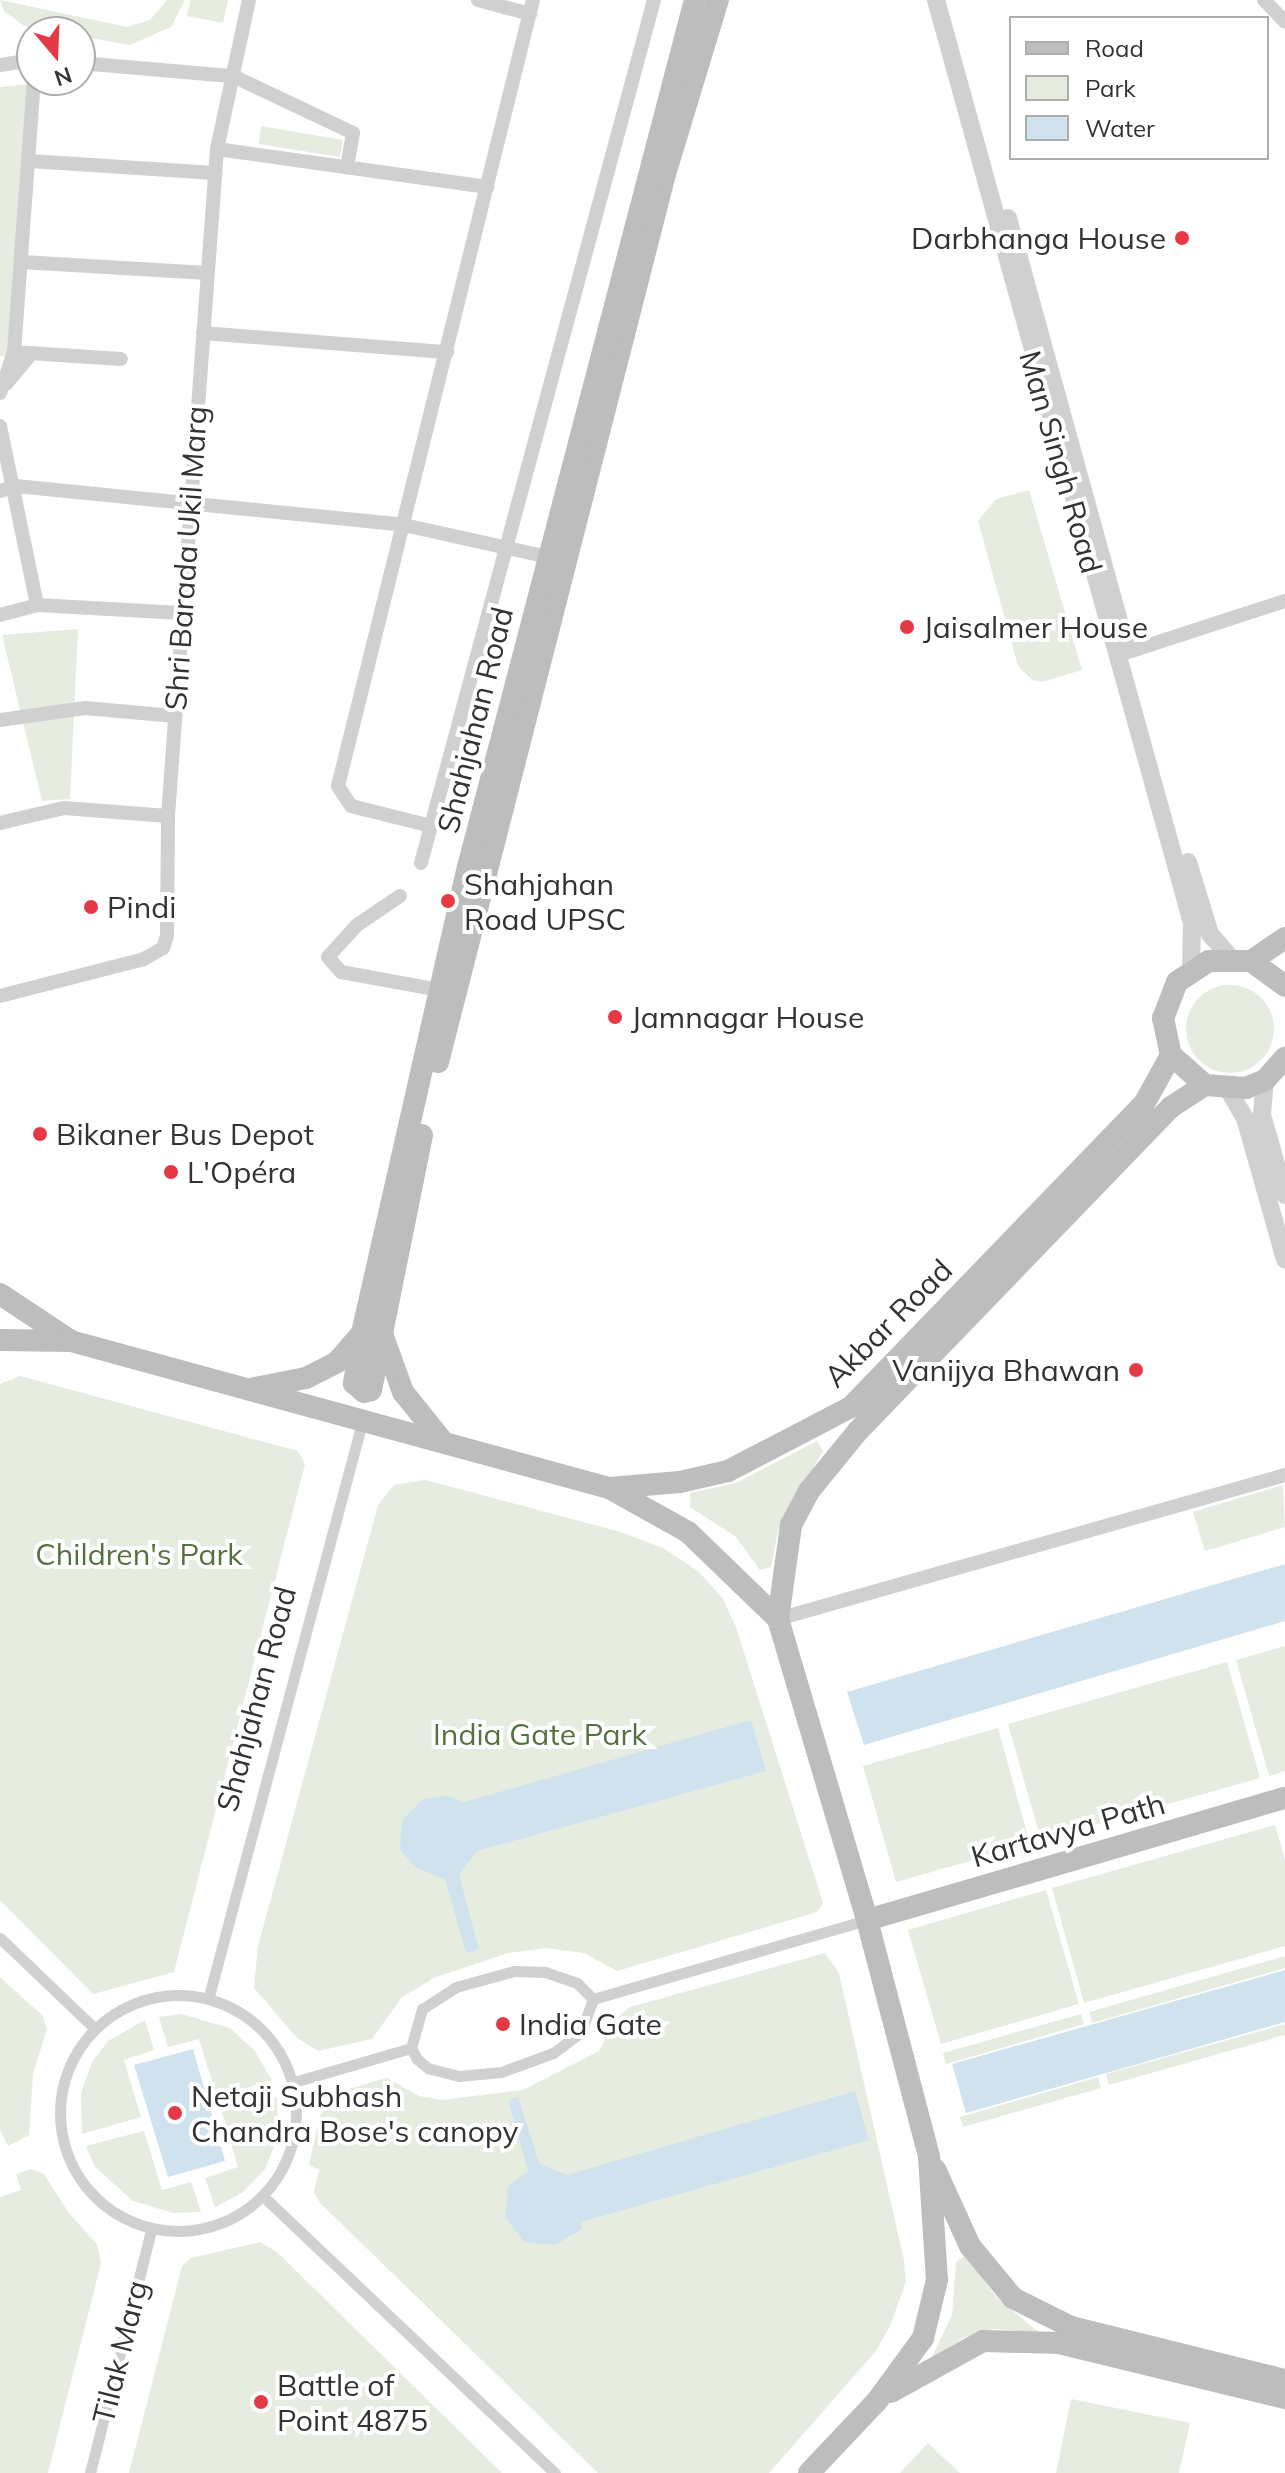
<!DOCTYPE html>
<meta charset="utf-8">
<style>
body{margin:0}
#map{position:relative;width:1285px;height:2473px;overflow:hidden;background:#fff;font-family:Mulish,sans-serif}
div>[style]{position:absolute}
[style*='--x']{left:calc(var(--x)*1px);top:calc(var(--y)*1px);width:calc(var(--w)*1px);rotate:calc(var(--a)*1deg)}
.green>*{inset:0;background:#e6ecdf}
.round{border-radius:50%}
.water>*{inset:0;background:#cfe2ee}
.pedestrian>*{height:11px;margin:-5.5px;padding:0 5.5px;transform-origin:5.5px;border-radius:5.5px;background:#d0d0d0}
.pedestrian>.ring{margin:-5.5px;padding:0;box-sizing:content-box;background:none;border:11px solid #d0d0d0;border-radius:50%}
.minor>*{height:14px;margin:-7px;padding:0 7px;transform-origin:7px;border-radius:7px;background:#d0d0d0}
.tertiary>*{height:18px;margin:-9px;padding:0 9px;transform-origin:9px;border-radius:9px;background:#d0d0d0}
.secondary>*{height:22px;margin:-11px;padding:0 11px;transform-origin:11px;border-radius:11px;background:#bdbdbd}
.dots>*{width:22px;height:22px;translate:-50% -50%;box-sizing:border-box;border:4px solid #fff;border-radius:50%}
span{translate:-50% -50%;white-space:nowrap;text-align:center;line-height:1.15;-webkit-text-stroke:8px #fff;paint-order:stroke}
.poi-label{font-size:30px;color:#333}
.right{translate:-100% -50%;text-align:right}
.left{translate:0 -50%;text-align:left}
.street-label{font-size:30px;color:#333}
.park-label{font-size:30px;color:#56703f}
.legend{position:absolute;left:1009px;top:16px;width:260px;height:144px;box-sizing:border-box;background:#fff;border:2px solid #adadad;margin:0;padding:10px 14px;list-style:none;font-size:24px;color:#333}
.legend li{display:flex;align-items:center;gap:16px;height:40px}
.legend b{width:40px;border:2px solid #adadad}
.north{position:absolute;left:16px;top:16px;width:80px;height:80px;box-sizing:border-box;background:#fff;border:2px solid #adadad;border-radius:50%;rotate:161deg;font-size:22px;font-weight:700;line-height:32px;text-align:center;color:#333}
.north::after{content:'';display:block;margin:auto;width:28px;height:36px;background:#e63946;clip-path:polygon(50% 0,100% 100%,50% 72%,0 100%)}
</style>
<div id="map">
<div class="green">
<div style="clip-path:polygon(0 0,127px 27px,150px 20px,167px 0,185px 0,171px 27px,130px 45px,24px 26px,4px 11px)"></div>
<div style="clip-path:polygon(190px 0,228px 0,223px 23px,187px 16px)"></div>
<div style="clip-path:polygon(31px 84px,8px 357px,0 356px,0 87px)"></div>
<div style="clip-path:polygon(261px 126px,343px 140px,340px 157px,259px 144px)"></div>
<div style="clip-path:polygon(1029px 490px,1082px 670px,1042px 682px,1032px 680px,1018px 666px,978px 521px,996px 499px)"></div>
<div style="clip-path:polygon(78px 629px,70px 799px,42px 801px,2px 635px)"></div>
<div class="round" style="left:1186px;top:985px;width:88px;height:88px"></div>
<div style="clip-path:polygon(20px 1376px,298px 1451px,305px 1464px,174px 1972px,93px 1994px,0 1900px,0 1384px)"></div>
<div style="clip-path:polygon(817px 1441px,823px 1451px,778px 1531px,771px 1567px,760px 1570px,736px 1537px,690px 1507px,690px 1493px,736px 1483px)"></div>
<div style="clip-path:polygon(425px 1480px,621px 1532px,663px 1548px,698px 1571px,723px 1599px,736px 1627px,823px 1903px,817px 1912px,617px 1971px,584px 1953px,546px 1948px,508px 1953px,436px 1977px,402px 1997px,372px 2039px,318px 2051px,297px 2038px,254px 1988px,258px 1946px,378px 1505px,394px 1485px)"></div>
<div style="clip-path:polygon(1283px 1485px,1285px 1527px,1205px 1551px,1193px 1512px)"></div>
<div style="clip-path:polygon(1285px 1646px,1285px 1771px,1269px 1776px,1236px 1660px)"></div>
<div style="clip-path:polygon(1227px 1662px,1260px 1778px,1041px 1840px,1008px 1724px)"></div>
<div style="clip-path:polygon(998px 1728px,1030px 1844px,896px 1882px,863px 1766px)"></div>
<div style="clip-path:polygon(1275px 1825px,1285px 1860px,1285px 1946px,1084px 2003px,1052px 1888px)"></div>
<div style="clip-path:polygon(1046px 1890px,1079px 2004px,941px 2044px,908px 1930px)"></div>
<div style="clip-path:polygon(825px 1953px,839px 1973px,904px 2260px,906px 2282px,890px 2326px,876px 2351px,769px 2473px,598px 2473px,320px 2203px,314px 2192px,319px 2170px,309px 2165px,320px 2115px,328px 2099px,341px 2091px,387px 2078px,419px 2096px,442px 2100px,523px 2090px,599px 2051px,617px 2018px,630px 2007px)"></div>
<div style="clip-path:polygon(1285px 1956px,1285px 1968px,1092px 2023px,1089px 2012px)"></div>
<div style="clip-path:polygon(0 1977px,43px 2016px,47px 2029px,33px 2074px,29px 2135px,8px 2146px,0 2130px)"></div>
<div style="clip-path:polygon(181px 2014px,230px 2028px,254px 2050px,272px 2080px,217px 2097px,199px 2039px,168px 2047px,159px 2017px)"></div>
<div style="clip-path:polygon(1081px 2014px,1084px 2024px,946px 2064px,943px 2053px)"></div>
<div style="clip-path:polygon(145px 2020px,154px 2050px,124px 2060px,141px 2117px,82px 2134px,81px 2093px,92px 2062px,108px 2041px)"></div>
<div style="clip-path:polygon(1285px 2024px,1285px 2035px,1109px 2085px,1106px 2074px)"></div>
<div style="clip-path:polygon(1098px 2077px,1101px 2088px,963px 2127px,960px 2117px)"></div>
<div style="clip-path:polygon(277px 2097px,278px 2137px,265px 2169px,242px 2193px,215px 2207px,205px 2178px,238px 2167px,222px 2112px)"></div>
<div style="clip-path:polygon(144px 2131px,162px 2190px,191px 2182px,201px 2212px,173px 2213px,133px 2201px,95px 2167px,86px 2146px)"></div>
<div style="clip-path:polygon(31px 2169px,44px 2174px,68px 2212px,97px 2244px,101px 2263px,48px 2473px,0 2473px,0 2197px,21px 2190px,16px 2174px)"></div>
<div style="clip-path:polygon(260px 2242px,277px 2252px,502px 2473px,129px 2473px,182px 2266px,191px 2258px)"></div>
<div style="clip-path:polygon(965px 2256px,998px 2299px,1040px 2333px,994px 2329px,965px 2337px,931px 2359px,952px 2315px,956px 2262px)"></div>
<div style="clip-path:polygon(1071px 2399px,1190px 2423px,1179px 2473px,1056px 2473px)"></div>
<div style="clip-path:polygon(928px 2443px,960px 2473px,900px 2473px)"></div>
</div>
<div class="water">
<div style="clip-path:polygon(1285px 1564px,1285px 1621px,864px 1745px,847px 1692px)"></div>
<div style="clip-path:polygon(751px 1720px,766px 1771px,477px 1851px,459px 1875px,479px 1949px,466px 1953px,445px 1879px,415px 1867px,400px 1850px,402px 1820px,423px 1799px,446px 1796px,465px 1802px)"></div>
<div style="clip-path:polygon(1285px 1970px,1285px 2022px,966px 2113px,952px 2064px)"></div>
<div style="clip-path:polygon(193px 2049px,225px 2161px,168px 2177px,134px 2065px)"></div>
<div style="clip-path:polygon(855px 2091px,869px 2140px,581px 2222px,582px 2229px,555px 2245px,524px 2242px,505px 2217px,508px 2187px,528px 2171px,508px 2100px,518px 2097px,539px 2163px,567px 2175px)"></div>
</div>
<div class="pedestrian">
<div style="--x:0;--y:1938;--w:129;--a:43.7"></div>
<div style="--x:514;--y:1971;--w:31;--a:2"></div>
<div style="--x:545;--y:1972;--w:34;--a:19"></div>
<div style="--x:577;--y:1983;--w:23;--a:45"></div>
<div style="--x:593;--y:1999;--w:35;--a:110"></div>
<div style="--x:581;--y:2032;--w:35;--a:143"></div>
<div style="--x:553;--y:2053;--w:55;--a:159.9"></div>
<div style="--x:501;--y:2072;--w:42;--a:174.6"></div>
<div style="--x:459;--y:2076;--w:32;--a:-166"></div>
<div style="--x:428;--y:2068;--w:14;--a:-141"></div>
<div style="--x:417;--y:2059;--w:13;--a:-119"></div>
<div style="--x:411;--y:2048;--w:41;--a:-74.2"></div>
<div style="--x:422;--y:2009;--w:40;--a:-32.9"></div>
<div style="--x:456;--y:1987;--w:60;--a:-15.4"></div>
<div class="ring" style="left:60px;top:1995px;width:225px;height:225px"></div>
<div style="--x:209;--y:1996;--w:597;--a:-75.06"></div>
<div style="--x:593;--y:1999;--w:285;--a:-16.1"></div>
<div style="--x:294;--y:2082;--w:122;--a:-16.2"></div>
<div style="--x:265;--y:2198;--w:400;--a:43.5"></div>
<div style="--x:90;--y:2473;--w:251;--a:-75.9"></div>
</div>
<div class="minor">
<div style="--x:478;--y:0;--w:54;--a:15.1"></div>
<div style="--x:1264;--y:0;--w:30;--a:46"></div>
<div style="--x:80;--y:63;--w:154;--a:4.9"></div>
<div style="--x:233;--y:76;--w:133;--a:25.4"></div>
<div style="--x:353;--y:133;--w:35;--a:100"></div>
<div style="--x:0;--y:65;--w:32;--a:-9"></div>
<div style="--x:217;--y:149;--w:273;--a:8"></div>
<div style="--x:30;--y:161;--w:185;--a:3.7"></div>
<div style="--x:22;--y:262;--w:185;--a:3.4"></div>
<div style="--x:203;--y:333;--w:245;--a:4.5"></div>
<div style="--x:14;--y:352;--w:107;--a:3.7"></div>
<div style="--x:6;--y:384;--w:40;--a:-50"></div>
<div style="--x:0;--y:393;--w:43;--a:-71.1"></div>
<div style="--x:14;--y:352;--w:273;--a:-85.8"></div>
<div style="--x:0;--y:426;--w:183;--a:78.3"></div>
<div style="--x:0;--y:491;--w:17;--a:-17"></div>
<div style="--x:16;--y:486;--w:390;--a:5.7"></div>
<div style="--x:404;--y:525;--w:148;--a:12.5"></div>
<div style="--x:0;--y:615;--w:38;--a:-15"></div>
<div style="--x:37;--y:605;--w:145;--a:3.2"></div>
<div style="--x:1128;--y:652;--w:165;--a:-18"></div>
<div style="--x:0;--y:720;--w:86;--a:-8"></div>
<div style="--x:85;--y:708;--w:90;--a:5.1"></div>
<div style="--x:0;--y:823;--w:66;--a:-13.2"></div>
<div style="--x:64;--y:808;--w:104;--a:4.4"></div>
<div style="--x:431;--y:826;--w:82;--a:-166"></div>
<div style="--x:351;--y:806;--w:24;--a:-123"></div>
<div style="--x:338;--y:786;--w:810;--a:-76.07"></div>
<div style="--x:421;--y:863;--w:894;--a:-74.89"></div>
<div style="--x:400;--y:896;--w:52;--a:146"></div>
<div style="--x:357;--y:925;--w:43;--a:132.2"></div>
<div style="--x:328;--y:957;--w:20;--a:49"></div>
<div style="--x:341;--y:972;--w:101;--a:10.3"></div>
<div style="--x:0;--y:996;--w:149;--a:-14.4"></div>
<div style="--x:144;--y:959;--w:22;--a:-30"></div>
<div style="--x:163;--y:948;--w:13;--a:-72"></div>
<div style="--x:167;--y:936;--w:120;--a:-89.5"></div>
<div style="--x:168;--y:816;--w:669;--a:-85.8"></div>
<div style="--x:217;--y:149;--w:152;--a:-77.9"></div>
<div style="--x:778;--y:1619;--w:527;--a:-15.86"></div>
</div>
<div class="tertiary">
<div style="--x:936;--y:0;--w:958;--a:74.5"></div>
<div style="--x:1192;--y:923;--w:46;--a:91.2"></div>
<div style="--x:1008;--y:218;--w:447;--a:74.6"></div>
<div style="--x:1188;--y:862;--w:75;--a:73"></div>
<div style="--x:1210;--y:934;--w:30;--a:49"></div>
<div style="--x:1265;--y:1080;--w:35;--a:95"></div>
<div style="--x:1262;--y:1115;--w:83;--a:74"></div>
<div style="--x:1228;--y:1089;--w:34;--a:60"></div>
<div style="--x:1245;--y:1118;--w:147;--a:74.2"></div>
</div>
<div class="secondary">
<div style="--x:1251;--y:961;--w:41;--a:-34.1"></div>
<div style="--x:1285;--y:986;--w:42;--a:-143.7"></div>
<div style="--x:1251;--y:961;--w:42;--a:180"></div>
<div style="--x:1209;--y:961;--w:38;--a:147"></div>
<div style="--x:1177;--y:982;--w:39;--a:111"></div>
<div style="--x:1163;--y:1018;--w:38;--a:78"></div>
<div style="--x:1171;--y:1055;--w:45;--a:41.4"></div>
<div style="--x:1205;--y:1085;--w:41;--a:4.2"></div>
<div style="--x:1246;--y:1088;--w:21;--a:-23"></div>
<div style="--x:1265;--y:1080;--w:30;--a:-48"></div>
<div style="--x:438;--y:1062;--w:917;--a:-75.66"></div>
<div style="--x:665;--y:174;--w:182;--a:-73.1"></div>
<div style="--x:422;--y:1135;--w:203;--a:101.4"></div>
<div style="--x:382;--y:1334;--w:62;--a:70.1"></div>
<div style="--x:403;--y:1392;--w:59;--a:51.2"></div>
<div style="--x:0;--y:1294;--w:85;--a:33.5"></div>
<div style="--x:362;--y:1336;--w:48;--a:99.7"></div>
<div style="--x:354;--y:1383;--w:13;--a:42"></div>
<div style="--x:364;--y:1392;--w:7;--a:-16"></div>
<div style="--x:371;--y:1390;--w:55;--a:-78.5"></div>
<div style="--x:0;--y:1340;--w:71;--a:0.8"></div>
<div style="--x:71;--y:1341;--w:558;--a:15.28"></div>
<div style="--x:609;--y:1488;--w:90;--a:29.1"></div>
<div style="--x:688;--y:1532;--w:125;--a:44"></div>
<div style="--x:778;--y:1619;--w:314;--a:73.5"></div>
<div style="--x:867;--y:1920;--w:245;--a:75.3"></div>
<div style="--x:929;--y:2157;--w:123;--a:86.3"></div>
<div style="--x:937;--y:2280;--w:60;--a:103.6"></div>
<div style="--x:923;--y:2338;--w:78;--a:126.1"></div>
<div style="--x:877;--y:2401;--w:99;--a:133.4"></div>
<div style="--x:255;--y:1388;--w:52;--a:-11.1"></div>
<div style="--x:306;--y:1378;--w:35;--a:-27"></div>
<div style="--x:337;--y:1362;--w:38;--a:-49"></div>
<div style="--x:362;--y:1333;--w:478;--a:-77.2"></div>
<div style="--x:468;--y:867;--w:896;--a:-75.33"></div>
<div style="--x:610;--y:1488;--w:70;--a:-4.9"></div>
<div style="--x:680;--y:1482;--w:49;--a:-12.9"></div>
<div style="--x:728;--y:1471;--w:139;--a:-27.5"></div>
<div style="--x:851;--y:1407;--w:421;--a:-46"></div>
<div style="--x:1144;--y:1104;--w:56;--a:-61.1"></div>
<div style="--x:778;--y:1619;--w:95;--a:-82.1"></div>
<div style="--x:791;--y:1525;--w:38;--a:-62"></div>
<div style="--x:809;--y:1491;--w:77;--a:-50.8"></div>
<div style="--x:858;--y:1431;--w:450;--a:-46"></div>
<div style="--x:1171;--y:1107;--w:40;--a:-32.9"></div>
<div style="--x:867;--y:1920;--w:435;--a:-16.3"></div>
<div style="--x:935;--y:2169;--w:85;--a:65.6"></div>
<div style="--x:970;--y:2246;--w:67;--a:50.4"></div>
<div style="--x:1013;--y:2298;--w:65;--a:26.6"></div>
<div style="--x:1071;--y:2327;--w:220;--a:13.9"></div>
<div style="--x:891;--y:2392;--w:105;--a:-29"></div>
<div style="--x:983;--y:2341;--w:76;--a:1.5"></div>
<div style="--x:1059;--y:2343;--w:233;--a:13.7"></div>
</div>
<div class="dots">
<div style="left:1182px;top:238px;background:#e63946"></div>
<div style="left:907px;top:627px;background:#e63946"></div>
<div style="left:448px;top:901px;background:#e63946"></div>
<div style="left:91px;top:907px;background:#e63946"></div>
<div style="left:615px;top:1017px;background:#e63946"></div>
<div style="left:40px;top:1134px;background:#e63946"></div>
<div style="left:171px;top:1172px;background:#e63946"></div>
<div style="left:1136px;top:1370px;background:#e63946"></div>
<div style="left:503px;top:2024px;background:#e63946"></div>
<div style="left:175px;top:2113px;background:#e63946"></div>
<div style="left:261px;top:2402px;background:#e63946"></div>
</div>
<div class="poi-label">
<span class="right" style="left:1166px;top:238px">Darbhanga House</span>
<span class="left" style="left:923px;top:627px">Jaisalmer House</span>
<span class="left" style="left:464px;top:901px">Shahjahan<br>Road UPSC</span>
<span class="left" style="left:107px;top:907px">Pindi</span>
<span class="left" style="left:631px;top:1017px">Jamnagar House</span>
<span class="left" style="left:56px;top:1134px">Bikaner Bus Depot</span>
<span class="left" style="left:187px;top:1172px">L'Opéra</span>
<span class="right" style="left:1120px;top:1370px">Vanijya Bhawan</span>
<span class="left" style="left:519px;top:2024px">India Gate</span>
<span class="left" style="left:191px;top:2113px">Netaji Subhash<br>Chandra Bose's canopy</span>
<span class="left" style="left:277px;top:2402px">Battle of<br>Point 4875</span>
</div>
<div class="street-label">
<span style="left:1061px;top:462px;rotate:74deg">Man Singh Road</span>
<span style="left:186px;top:558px;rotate:-86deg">Shri Barada Ukil Marg</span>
<span style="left:475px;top:720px;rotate:-76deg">Shahjahan Road</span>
<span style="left:888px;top:1323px;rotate:-45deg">Akbar Road</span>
<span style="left:256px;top:1699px;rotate:-75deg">Shahjahan Road</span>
<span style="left:1068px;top:1830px;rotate:-16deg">Kartavya Path</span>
<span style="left:120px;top:2352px;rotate:-76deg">Tilak Marg</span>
</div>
<div class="park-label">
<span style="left:139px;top:1554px">Children's Park</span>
<span style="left:540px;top:1734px">India Gate Park</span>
</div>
<ul class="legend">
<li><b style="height:10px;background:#bdbdbd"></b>Road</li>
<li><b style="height:22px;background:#e6ecdf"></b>Park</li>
<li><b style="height:22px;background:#cfe2ee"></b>Water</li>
</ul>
<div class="north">N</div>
</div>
